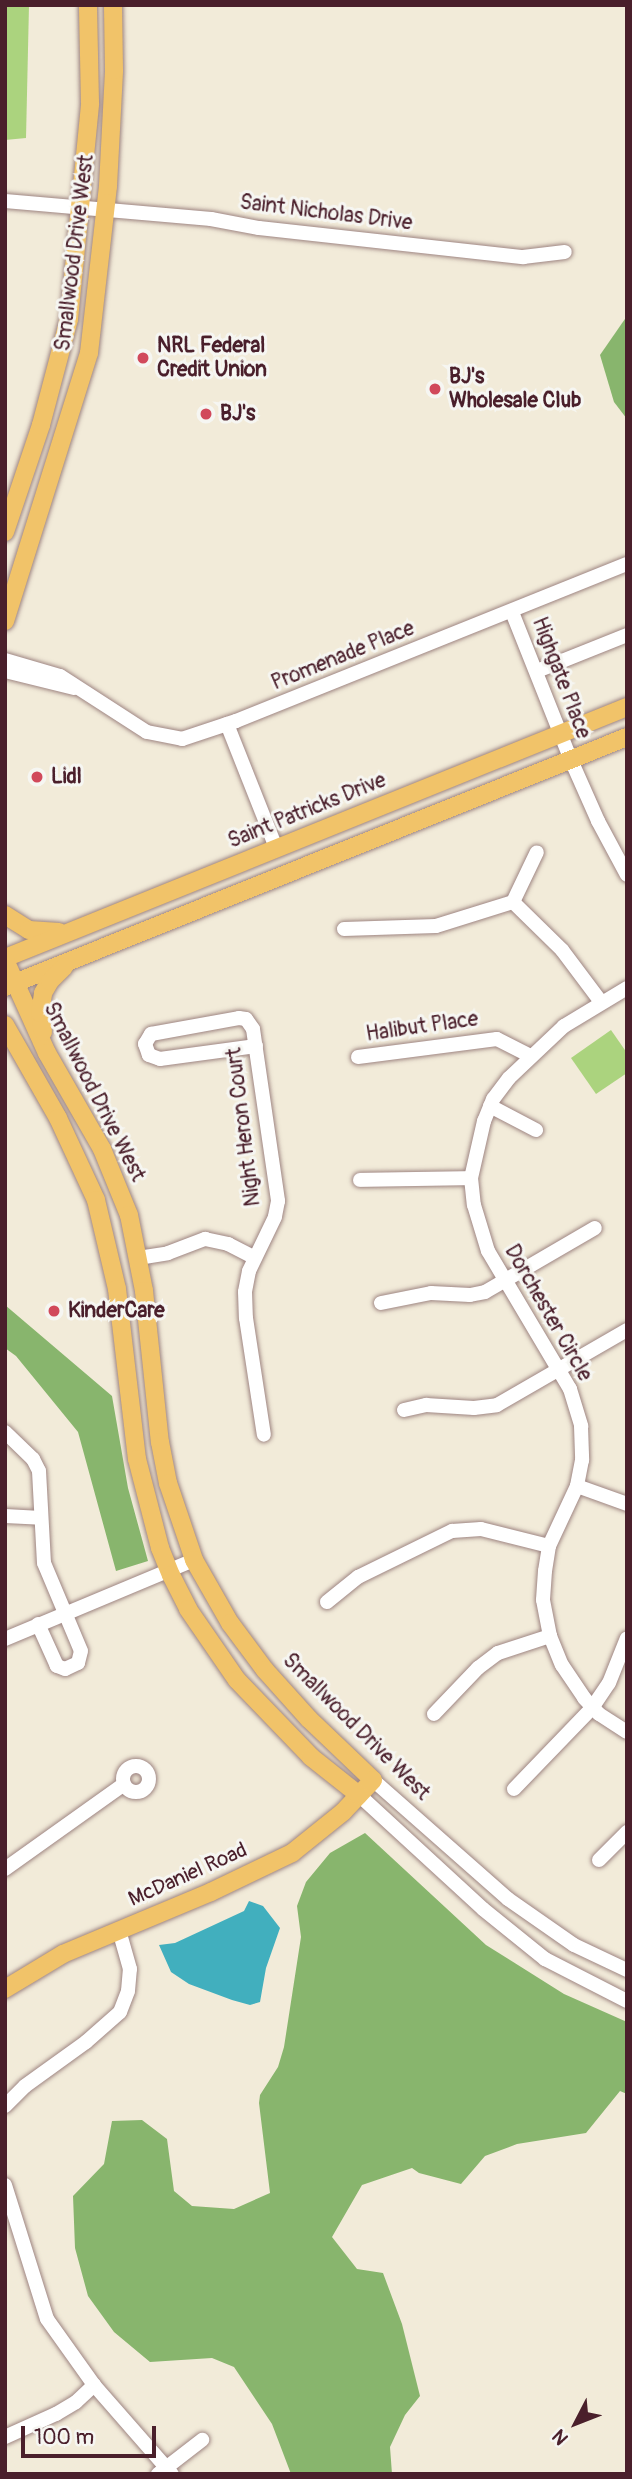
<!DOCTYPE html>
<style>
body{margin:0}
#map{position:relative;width:632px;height:2479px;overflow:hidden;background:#f2ebd9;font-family:Pangolin,sans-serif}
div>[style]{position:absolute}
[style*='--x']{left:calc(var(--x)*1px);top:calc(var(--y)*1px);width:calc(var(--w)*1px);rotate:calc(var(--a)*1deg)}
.green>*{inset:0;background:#abd37e}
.forest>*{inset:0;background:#88b56d}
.water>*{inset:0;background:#41afbe}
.roads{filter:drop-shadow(0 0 2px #9e8582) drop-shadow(0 0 2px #9e8582)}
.minor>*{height:14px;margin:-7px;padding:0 7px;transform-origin:7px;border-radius:7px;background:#fff}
.minor>.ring{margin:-7px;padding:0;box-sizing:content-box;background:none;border:14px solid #fff;border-radius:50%}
.major>*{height:18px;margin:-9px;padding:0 9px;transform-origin:9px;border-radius:9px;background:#f1c369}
.dots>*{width:19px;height:19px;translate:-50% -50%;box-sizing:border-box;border:4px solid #f6f6f2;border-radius:50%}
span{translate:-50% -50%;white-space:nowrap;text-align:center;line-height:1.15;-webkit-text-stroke:6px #f6f6f2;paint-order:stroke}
.street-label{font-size:21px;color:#4a1f2b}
.poi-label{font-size:21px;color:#4a1f2b;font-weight:700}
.left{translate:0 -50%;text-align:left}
.frame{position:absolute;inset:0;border:7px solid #4a1f2b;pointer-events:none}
.north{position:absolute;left:541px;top:2388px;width:70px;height:70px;-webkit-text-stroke:5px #f6f6f2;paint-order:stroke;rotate:228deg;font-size:19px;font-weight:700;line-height:28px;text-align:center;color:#4a1f2b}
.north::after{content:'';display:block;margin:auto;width:24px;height:32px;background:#4a1f2b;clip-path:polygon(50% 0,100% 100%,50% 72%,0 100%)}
.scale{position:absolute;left:21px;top:2426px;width:135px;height:32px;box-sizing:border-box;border:4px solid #4a1f2b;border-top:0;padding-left:9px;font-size:21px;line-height:24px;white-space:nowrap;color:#4a1f2b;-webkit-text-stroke:5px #f6f6f2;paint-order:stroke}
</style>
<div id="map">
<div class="green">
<div style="clip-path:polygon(5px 5px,29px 5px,26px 138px,5px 140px)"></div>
<div style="clip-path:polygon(611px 1030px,627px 1053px,627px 1073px,596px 1094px,571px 1058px)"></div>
</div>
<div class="forest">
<div style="clip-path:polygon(627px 316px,627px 419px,614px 402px,600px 355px)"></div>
<div style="clip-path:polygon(5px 1305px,112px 1396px,128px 1488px,148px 1561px,116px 1571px,78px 1432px,16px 1356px,5px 1348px)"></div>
<div style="clip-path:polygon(365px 1833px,486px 1945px,564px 1994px,627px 2022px,627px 2094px,620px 2091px,586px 2133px,517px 2144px,485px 2156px,461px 2184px,419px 2173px,412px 2168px,362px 2185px,332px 2237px,357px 2269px,383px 2273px,402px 2324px,420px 2396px,405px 2415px,390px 2447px,392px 2474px,291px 2474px,272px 2424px,234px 2367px,212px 2358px,150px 2362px,114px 2332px,88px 2296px,75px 2248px,73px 2196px,104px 2164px,112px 2121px,142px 2120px,167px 2139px,174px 2191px,192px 2206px,234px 2209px,270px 2193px,259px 2103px,260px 2095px,278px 2067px,284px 2047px,301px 1937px,297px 1906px,306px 1882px,330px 1853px)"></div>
</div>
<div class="water">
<div style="clip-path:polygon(249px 1901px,263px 1906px,280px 1928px,266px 1968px,260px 2002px,250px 2005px,232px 2000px,189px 1984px,171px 1972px,159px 1945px,175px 1943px,244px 1911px)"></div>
</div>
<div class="roads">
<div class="minor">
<div style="--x:5;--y:201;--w:207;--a:5"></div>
<div style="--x:211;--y:219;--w:49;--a:10.6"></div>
<div style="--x:259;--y:228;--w:266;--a:6.3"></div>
<div style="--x:523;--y:257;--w:42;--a:-6.8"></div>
<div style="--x:512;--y:612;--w:159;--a:68.3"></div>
<div style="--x:571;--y:760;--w:67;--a:66.1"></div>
<div style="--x:598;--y:821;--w:61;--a:61.8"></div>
<div style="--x:5;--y:660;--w:57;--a:16.2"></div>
<div style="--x:60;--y:676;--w:103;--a:32.8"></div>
<div style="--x:147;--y:732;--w:36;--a:11"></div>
<div style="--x:182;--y:739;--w:57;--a:-18.4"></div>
<div style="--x:236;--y:721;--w:421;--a:-21.9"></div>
<div style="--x:5;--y:671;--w:71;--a:13.8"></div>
<div style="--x:537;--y:671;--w:97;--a:-21.8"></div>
<div style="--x:227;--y:724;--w:133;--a:68.4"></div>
<div style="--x:513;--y:902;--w:55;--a:-64.4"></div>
<div style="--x:344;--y:929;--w:92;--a:-1.9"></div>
<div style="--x:436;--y:926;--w:81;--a:-17.3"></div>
<div style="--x:513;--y:902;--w:69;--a:44.4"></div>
<div style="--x:562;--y:950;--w:65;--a:53.1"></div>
<div style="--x:627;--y:988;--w:74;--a:148.9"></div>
<div style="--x:564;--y:1026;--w:76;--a:136.6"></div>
<div style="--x:509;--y:1078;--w:26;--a:127"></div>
<div style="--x:493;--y:1099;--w:24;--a:112"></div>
<div style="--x:484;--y:1121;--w:58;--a:102.8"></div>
<div style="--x:471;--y:1178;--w:27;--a:84"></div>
<div style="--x:474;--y:1205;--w:48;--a:73.1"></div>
<div style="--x:488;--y:1251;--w:161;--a:59.3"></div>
<div style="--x:570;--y:1389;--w:39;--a:73"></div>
<div style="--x:581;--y:1426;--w:34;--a:88"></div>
<div style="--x:582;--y:1460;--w:26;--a:101"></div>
<div style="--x:577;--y:1486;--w:66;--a:115"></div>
<div style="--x:549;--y:1546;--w:25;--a:99"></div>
<div style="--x:545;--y:1571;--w:29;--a:94"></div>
<div style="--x:543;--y:1600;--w:37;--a:79"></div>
<div style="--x:550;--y:1636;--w:31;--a:68"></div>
<div style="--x:562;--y:1665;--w:40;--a:56"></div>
<div style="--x:584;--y:1698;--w:22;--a:47"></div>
<div style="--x:599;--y:1714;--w:33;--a:33"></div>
<div style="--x:256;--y:1046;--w:97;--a:172.3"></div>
<div style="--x:160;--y:1059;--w:12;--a:-160"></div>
<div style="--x:149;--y:1055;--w:12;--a:-110"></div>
<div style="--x:145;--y:1044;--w:12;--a:-59"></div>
<div style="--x:151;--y:1034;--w:89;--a:-10.3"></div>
<div style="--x:239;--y:1018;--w:7;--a:8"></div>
<div style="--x:246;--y:1019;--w:12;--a:55"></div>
<div style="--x:253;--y:1029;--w:174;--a:81.7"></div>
<div style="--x:278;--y:1201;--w:16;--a:101"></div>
<div style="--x:275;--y:1217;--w:60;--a:115.7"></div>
<div style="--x:249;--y:1271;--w:21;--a:101"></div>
<div style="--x:245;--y:1292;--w:26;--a:88"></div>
<div style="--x:246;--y:1318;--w:118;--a:81.3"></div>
<div style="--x:358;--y:1057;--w:140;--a:-7.4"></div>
<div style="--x:497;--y:1039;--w:37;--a:27"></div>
<div style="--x:490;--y:1106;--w:52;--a:27.6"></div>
<div style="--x:360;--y:1180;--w:111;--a:-1"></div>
<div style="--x:138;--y:1258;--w:30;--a:-9"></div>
<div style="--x:168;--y:1253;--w:40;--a:-21"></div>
<div style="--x:205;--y:1239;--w:24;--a:12"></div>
<div style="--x:228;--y:1244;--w:29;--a:27"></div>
<div style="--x:381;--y:1303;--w:51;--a:-11.3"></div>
<div style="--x:431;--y:1293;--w:39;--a:3"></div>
<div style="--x:470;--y:1295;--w:15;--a:-11"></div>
<div style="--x:485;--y:1292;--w:127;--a:-30.2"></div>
<div style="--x:404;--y:1410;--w:23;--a:-13"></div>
<div style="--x:426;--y:1405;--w:48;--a:3.6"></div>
<div style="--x:474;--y:1408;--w:23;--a:-7"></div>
<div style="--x:497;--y:1405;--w:150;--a:-30"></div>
<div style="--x:5;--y:1432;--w:39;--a:44"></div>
<div style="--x:33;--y:1459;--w:13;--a:63"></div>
<div style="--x:39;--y:1471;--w:92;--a:86.9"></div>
<div style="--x:44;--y:1563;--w:95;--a:67.2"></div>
<div style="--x:81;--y:1651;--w:12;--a:104"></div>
<div style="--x:78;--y:1663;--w:14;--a:155"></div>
<div style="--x:65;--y:1669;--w:9;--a:-159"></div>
<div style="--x:57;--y:1666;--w:46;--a:-114.3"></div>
<div style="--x:577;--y:1486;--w:53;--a:19.8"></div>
<div style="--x:5;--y:1516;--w:36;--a:3"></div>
<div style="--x:327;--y:1602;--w:40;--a:-39"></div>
<div style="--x:358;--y:1577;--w:105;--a:-26.1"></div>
<div style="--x:452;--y:1531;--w:29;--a:-4"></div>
<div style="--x:481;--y:1529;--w:70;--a:14"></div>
<div style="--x:5;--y:1639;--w:205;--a:-22.7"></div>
<div style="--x:434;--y:1714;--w:64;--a:-46.3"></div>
<div style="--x:478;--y:1668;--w:25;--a:-37"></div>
<div style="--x:498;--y:1653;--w:55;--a:-18.1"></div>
<div class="ring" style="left:123px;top:1766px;width:12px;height:12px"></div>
<div style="--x:373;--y:1780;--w:180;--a:41.4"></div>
<div style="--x:508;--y:1899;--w:80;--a:34.9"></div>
<div style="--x:574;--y:1945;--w:59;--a:25.3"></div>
<div style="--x:514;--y:1789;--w:112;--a:-46.1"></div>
<div style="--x:592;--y:1708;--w:30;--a:-56"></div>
<div style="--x:609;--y:1683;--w:48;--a:-68.2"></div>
<div style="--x:359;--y:1795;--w:168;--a:42.6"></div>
<div style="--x:483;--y:1909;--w:80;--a:38.9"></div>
<div style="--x:545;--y:1959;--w:92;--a:27.1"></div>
<div style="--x:599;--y:1860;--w:40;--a:-45"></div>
<div style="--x:5;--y:1869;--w:146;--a:-35.5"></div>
<div style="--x:5;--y:2106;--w:28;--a:-45"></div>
<div style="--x:25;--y:2086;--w:75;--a:-35.8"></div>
<div style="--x:86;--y:2042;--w:45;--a:-41.4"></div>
<div style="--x:120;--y:2012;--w:22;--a:-69"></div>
<div style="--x:128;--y:1991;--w:22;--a:-85"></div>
<div style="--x:130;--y:1969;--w:41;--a:-105.8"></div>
<div style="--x:5;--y:2185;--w:140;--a:72.6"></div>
<div style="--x:47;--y:2319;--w:81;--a:54.5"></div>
<div style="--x:94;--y:2385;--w:118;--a:48.8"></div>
<div style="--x:5;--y:2437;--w:56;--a:-24.3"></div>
<div style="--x:56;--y:2414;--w:23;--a:-31"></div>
<div style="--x:76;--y:2402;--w:25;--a:-43"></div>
<div style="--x:158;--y:2474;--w:56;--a:-37.7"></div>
</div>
<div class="major">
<div style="--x:5;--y:532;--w:113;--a:-71.4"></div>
<div style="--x:41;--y:425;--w:110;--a:-75.2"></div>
<div style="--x:69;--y:319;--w:217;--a:-84.4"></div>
<div style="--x:90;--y:103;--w:98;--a:-91.2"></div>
<div style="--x:5;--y:621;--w:281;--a:-72.6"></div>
<div style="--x:89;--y:353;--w:168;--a:-83.5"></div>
<div style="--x:108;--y:186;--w:116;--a:-87"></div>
<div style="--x:114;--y:70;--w:65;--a:-90.9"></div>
<div style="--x:5;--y:915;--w:28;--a:32"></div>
<div style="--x:29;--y:930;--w:30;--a:4"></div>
<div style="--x:5;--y:958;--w:671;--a:-21.98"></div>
<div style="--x:5;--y:960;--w:102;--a:65.7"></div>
<div style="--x:47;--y:1053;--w:111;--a:60.2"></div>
<div style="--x:102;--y:1149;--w:71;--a:67.8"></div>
<div style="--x:129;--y:1215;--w:77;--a:78.8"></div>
<div style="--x:144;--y:1291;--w:152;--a:84"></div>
<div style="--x:160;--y:1442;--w:42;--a:79"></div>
<div style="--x:168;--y:1483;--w:81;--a:71.3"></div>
<div style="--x:194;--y:1560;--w:73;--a:60.3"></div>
<div style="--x:230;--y:1623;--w:59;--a:53.3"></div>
<div style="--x:265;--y:1670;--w:66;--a:48.1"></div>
<div style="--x:309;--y:1719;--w:88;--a:43.6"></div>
<div style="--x:373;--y:1780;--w:44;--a:133.2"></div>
<div style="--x:343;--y:1812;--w:65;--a:141.2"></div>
<div style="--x:292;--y:1853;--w:90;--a:154.3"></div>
<div style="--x:211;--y:1892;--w:160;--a:157.3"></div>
<div style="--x:63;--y:1954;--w:68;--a:148.9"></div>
<div style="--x:5;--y:987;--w:670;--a:-21.9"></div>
<div style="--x:5;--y:1025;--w:107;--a:60.3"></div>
<div style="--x:58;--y:1118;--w:90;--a:65.1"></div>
<div style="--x:96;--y:1200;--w:91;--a:76.7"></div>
<div style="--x:117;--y:1289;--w:171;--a:83.3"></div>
<div style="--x:137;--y:1459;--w:92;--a:75.5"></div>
<div style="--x:160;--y:1548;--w:29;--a:68"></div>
<div style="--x:171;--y:1575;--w:38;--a:63"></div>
<div style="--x:188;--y:1609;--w:86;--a:55.4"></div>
<div style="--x:237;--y:1680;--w:107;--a:46.1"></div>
<div style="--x:311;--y:1757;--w:61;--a:38.4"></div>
<div style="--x:43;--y:1032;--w:19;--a:-99"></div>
<div style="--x:40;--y:1013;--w:20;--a:-81"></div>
<div style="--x:43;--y:993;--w:14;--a:-60"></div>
<div style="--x:50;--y:981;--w:20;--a:-45"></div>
</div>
</div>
<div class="dots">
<div style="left:143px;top:358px;background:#d1495b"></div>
<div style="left:435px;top:389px;background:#d1495b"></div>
<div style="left:206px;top:414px;background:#d1495b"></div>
<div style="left:37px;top:777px;background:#d1495b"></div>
<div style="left:54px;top:1311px;background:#d1495b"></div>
</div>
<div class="street-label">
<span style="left:326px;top:213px;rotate:7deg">Saint Nicholas Drive</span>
<span style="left:75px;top:253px;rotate:-83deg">Smallwood Drive West</span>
<span style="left:343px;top:656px;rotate:-22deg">Promenade Place</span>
<span style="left:561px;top:678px;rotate:69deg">Highgate Place</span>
<span style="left:307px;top:811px;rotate:-22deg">Saint Patricks Drive</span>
<span style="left:422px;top:1027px;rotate:-8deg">Halibut Place</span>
<span style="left:94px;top:1092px;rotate:63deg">Smallwood Drive West</span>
<span style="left:244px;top:1127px;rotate:-97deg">Night Heron Court</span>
<span style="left:548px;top:1313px;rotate:60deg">Dorchester Circle</span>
<span style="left:356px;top:1727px;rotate:45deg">Smallwood Drive West</span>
<span style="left:188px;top:1875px;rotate:-24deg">McDaniel Road</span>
</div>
<div class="poi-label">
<span class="left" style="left:157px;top:358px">NRL Federal<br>Credit Union</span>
<span class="left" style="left:449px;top:389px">BJ's<br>Wholesale Club</span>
<span class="left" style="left:220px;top:414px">BJ's</span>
<span class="left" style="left:51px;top:777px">Lidl</span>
<span class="left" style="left:68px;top:1311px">KinderCare</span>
</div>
<div class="frame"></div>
<div class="north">N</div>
<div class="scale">100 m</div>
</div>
